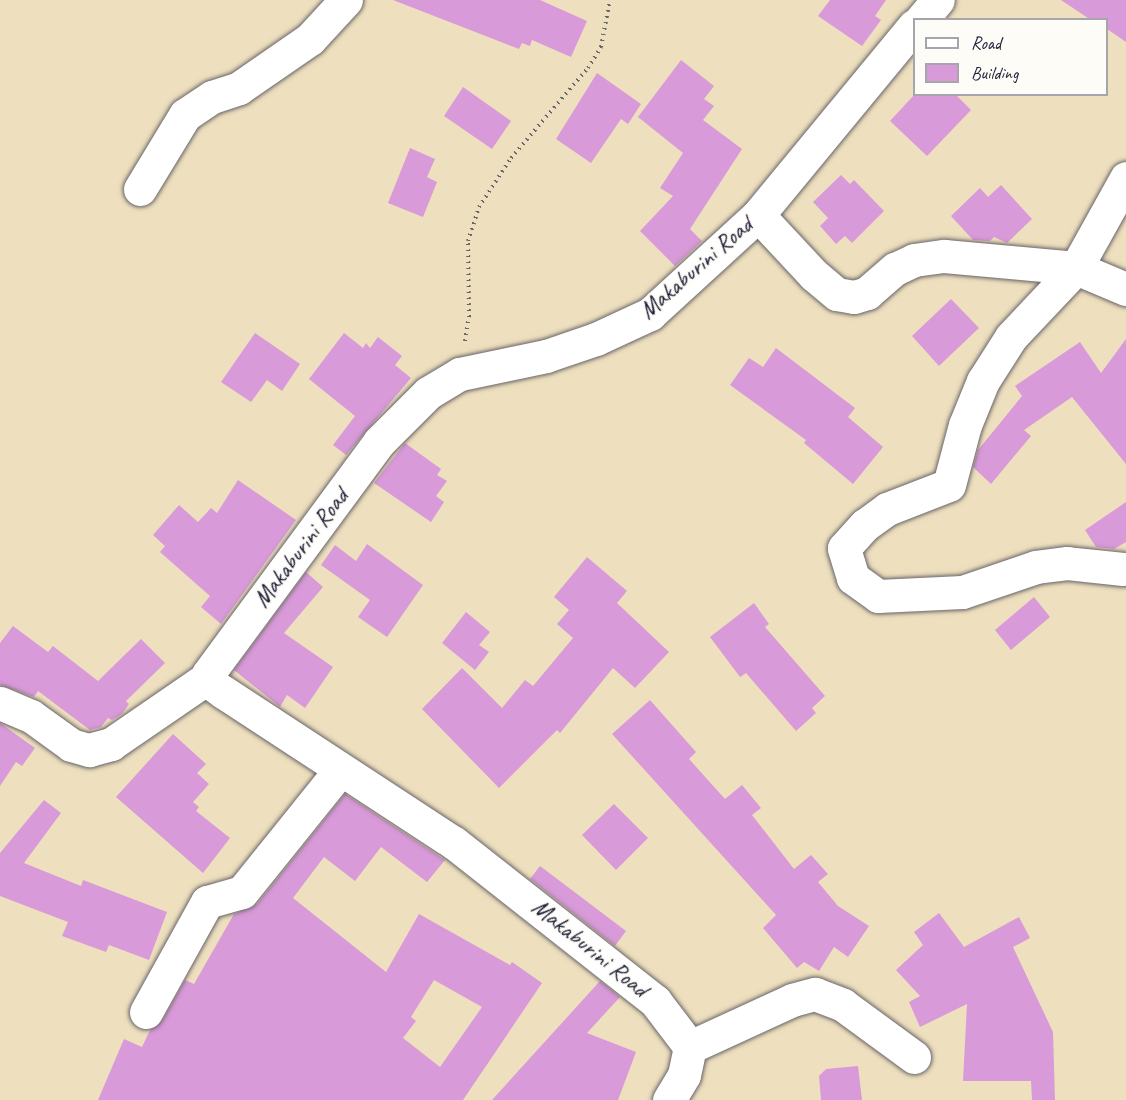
<!DOCTYPE html>
<style>
body{margin:0}
#map{position:relative;width:1126px;height:1100px;overflow:hidden;background:#eee0be;font-family:Caveat,sans-serif}
div>[style]{position:absolute}
[style*='--x']{left:calc(var(--x)*1px);top:calc(var(--y)*1px);width:calc(var(--w)*1px);rotate:calc(var(--a)*1deg)}
.building>*{inset:0;background:#d89ad8}
.path>*{height:4px;margin-top:-2px;transform-origin:0;background:repeating-linear-gradient(90deg,#696469 0 1.5px,transparent 0 6px)}
.roads{filter:drop-shadow(0 0 2px #696469) drop-shadow(0 0 2px #696469)}
.street>*{height:33px;margin:-16.5px;padding:0 16.5px;transform-origin:16.5px;border-radius:16.5px;background:#fff}
span{translate:-50% -50%;white-space:nowrap;text-align:center;line-height:1.15;-webkit-text-stroke:4.5px #fdfcf7;paint-order:stroke}
.street-label{font-size:24px;color:#22223b}
.legend{position:absolute;left:913px;top:18px;width:195px;height:78px;box-sizing:border-box;background:#fdfcf7;border:2px solid #a5a5ac;margin:0;padding:8px 10px;list-style:none;font-size:18px;color:#22223b}
.legend li{display:flex;align-items:center;gap:12px;height:30px}
.legend b{width:30px;border:2px solid #a5a5ac}
</style>
<div id="map">
<div class="building">
<div style="clip-path:polygon(393px 0,540px 0,587px 21px,571px 57px,532px 40px,530px 46px,522px 43px,519px 49px)"></div>
<div style="clip-path:polygon(830px 0,886px 0,875px 16px,881px 20px,862px 46px,818px 16px)"></div>
<div style="clip-path:polygon(1061px 0,1126px 0,1126px 42px,1107px 29px,1107px 20px,1091px 20px)"></div>
<div style="clip-path:polygon(681px 60px,714px 86px,704px 99px,714px 106px,703px 120px,742px 149px,690px 229px,702px 241px,675px 266px,640px 231px,673px 196px,660px 188px,683px 153px,638px 117px)"></div>
<div style="clip-path:polygon(597px 73px,641px 104px,628px 124px,621px 119px,591px 163px,556px 139px)"></div>
<div style="clip-path:polygon(463px 87px,511px 121px,492px 149px,444px 116px)"></div>
<div style="clip-path:polygon(915px 94px,955px 94px,971px 110px,927px 156px,890px 121px)"></div>
<div style="clip-path:polygon(410px 148px,435px 159px,427px 177px,437px 182px,423px 217px,388px 203px)"></div>
<div style="clip-path:polygon(841px 175px,850px 184px,854px 180px,884px 211px,852px 243px,845px 236px,836px 244px,820px 226px,828px 218px,813px 202px)"></div>
<div style="clip-path:polygon(1001px 185px,1032px 219px,1007px 243px,994px 237px,990px 241px,973px 240px,951px 216px,980px 188px,988px 197px)"></div>
<div style="clip-path:polygon(951px 299px,979px 328px,939px 366px,912px 336px)"></div>
<div style="clip-path:polygon(255px 333px,300px 364px,282px 391px,267px 380px,251px 402px,221px 382px)"></div>
<div style="clip-path:polygon(344px 333px,363px 348px,366px 343px,370px 348px,378px 337px,402px 356px,395px 365px,411px 378px,346px 455px,333px 445px,355px 416px,309px 379px)"></div>
<div style="clip-path:polygon(1126px 339px,1126px 464px,1072px 397px,1024px 430px,1031px 436px,991px 484px,973px 467px,978px 450px,1022px 396px,1015px 386px,1080px 342px,1101px 373px)"></div>
<div style="clip-path:polygon(776px 348px,855px 408px,848px 417px,883px 447px,853px 484px,804px 443px,806px 440px,730px 385px,749px 358px,763px 367px)"></div>
<div style="clip-path:polygon(405px 443px,441px 469px,437px 475px,447px 481px,436px 496px,444px 502px,431px 522px,374px 483px)"></div>
<div style="clip-path:polygon(238px 480px,296px 520px,221px 624px,201px 607px,210px 596px,160px 552px,165px 546px,153px 535px,179px 505px,198px 522px,211px 508px,217px 513px)"></div>
<div style="clip-path:polygon(1126px 502px,1126px 542px,1114px 549px,1096px 547px,1085px 530px)"></div>
<div style="clip-path:polygon(367px 544px,423px 585px,387px 637px,358px 617px,370px 600px,321px 565px,335px 545px,356px 561px)"></div>
<div style="clip-path:polygon(587px 557px,627px 591px,617px 603px,669px 652px,635px 688px,613px 668px,560px 733px,557px 730px,499px 788px,422px 709px,462px 668px,502px 708px,525px 680px,533px 686px,573px 638px,557px 624px,569px 610px,554px 597px)"></div>
<div style="clip-path:polygon(306px 572px,323px 587px,284px 633px,333px 667px,305px 708px,287px 695px,280px 707px,234px 670px)"></div>
<div style="clip-path:polygon(1034px 597px,1050px 617px,1011px 650px,995px 630px)"></div>
<div style="clip-path:polygon(754px 603px,769px 624px,765px 627px,825px 696px,812px 708px,816px 713px,796px 731px,746px 673px,740px 677px,710px 637px)"></div>
<div style="clip-path:polygon(466px 612px,490px 632px,479px 645px,489px 652px,475px 670px,442px 643px)"></div>
<div style="clip-path:polygon(13px 626px,48px 652px,53px 646px,98px 681px,141px 639px,165px 663px,126px 701px,129px 704px,122px 714px,112px 720px,108px 718px,101px 727px,90px 730px,38px 691px,34px 697px,0 685px,0 643px)"></div>
<div style="clip-path:polygon(650px 700px,696px 752px,689px 759px,725px 799px,742px 785px,761px 808px,752px 815px,794px 869px,811px 855px,828px 874px,818px 882px,838px 906px,869px 926px,848px 957px,834px 947px,819px 971px,804px 962px,797px 968px,763px 928px,776px 915px,612px 734px)"></div>
<div style="clip-path:polygon(0 723px,35px 748px,22px 766px,16px 762px,0 786px)"></div>
<div style="clip-path:polygon(173px 734px,206px 764px,197px 773px,209px 784px,193px 802px,199px 807px,196px 811px,230px 838px,203px 873px,116px 797px)"></div>
<div style="clip-path:polygon(evenodd,345px 794px,445px 860px,427px 882px,381px 847px,355px 881px,324px 857px,293px 898px,386px 972px,419px 914px,510px 965px,512px 962px,542px 983px,463px 1100px,98px 1100px,124px 1039px,142px 1047px,150px 1030px,162px 1021px,185px 980px,194px 984px,234px 914px,257px 904px,345px 794px,434px 980px,482px 1007px,440px 1067px,403px 1038px,416px 1021px,411px 1017px,434px 980px)"></div>
<div style="clip-path:polygon(44px 800px,61px 813px,24px 863px,81px 886px,83px 880px,167px 912px,149px 960px,109px 945px,106px 952px,62px 936px,68px 922px,0 896px,0 853px)"></div>
<div style="clip-path:polygon(614px 804px,648px 838px,616px 870px,582px 835px)"></div>
<div style="clip-path:polygon(540px 866px,626px 931px,615px 946px,530px 879px)"></div>
<div style="clip-path:polygon(939px 913px,964px 947px,1019px 917px,1030px 938px,1013px 947px,1053px 1032px,1055px 1100px,1032px 1100px,1031px 1081px,963px 1081px,967px 1004px,920px 1027px,909px 1002px,920px 996px,896px 970px,923px 945px,914px 932px)"></div>
<div style="clip-path:polygon(600px 981px,620px 997px,587px 1033px,636px 1052px,618px 1100px,492px 1100px)"></div>
<div style="clip-path:polygon(858px 1066px,862px 1100px,821px 1100px,819px 1076px,826px 1069px)"></div>
</div>
<div class="path">
<div style="--x:465;--y:341;--w:24;--a:-81"></div>
<div style="--x:469;--y:317;--w:76;--a:-90.8"></div>
<div style="--x:468;--y:241;--w:36;--a:-72"></div>
<div style="--x:479;--y:207;--w:59;--a:-56.9"></div>
<div style="--x:511;--y:158;--w:118;--a:-49.5"></div>
<div style="--x:588;--y:68;--w:25;--a:-58"></div>
<div style="--x:601;--y:47;--w:48;--a:-79.2"></div>
</div>
<div class="roads">
<div class="street">
<div style="--x:921;--y:20;--w:26;--a:-50"></div>
<div style="--x:140;--y:189;--w:87;--a:-58.7"></div>
<div style="--x:185;--y:115;--w:32;--a:-34"></div>
<div style="--x:212;--y:97;--w:28;--a:-18"></div>
<div style="--x:239;--y:88;--w:86;--a:-34.6"></div>
<div style="--x:310;--y:39;--w:53;--a:-47.3"></div>
<div style="--x:758;--y:215;--w:82;--a:47"></div>
<div style="--x:814;--y:275;--w:30;--a:40"></div>
<div style="--x:837;--y:294;--w:17;--a:10"></div>
<div style="--x:854;--y:297;--w:14;--a:-17"></div>
<div style="--x:867;--y:293;--w:37;--a:-41"></div>
<div style="--x:895;--y:269;--w:21;--a:-25"></div>
<div style="--x:914;--y:260;--w:30;--a:-8"></div>
<div style="--x:944;--y:256;--w:133;--a:5.2"></div>
<div style="--x:1076;--y:268;--w:54;--a:22.8"></div>
<div style="--x:1123;--y:569;--w:56;--a:-173.9"></div>
<div style="--x:1067;--y:563;--w:31;--a:173"></div>
<div style="--x:1036;--y:567;--w:78;--a:161.3"></div>
<div style="--x:962;--y:592;--w:84;--a:177.3"></div>
<div style="--x:878;--y:596;--w:31;--a:-144"></div>
<div style="--x:853;--y:578;--w:31;--a:-107"></div>
<div style="--x:844;--y:548;--w:31;--a:-48"></div>
<div style="--x:865;--y:525;--w:27;--a:-36"></div>
<div style="--x:887;--y:509;--w:66;--a:-21.2"></div>
<div style="--x:949;--y:485;--w:62;--a:-75.1"></div>
<div style="--x:965;--y:425;--w:48;--a:-67.8"></div>
<div style="--x:983;--y:381;--w:52;--a:-57.5"></div>
<div style="--x:1011;--y:337;--w:95;--a:-46.7"></div>
<div style="--x:1076;--y:268;--w:103;--a:-60.9"></div>
<div style="--x:0;--y:703;--w:34;--a:23"></div>
<div style="--x:31;--y:716;--w:49;--a:35.9"></div>
<div style="--x:71;--y:745;--w:19;--a:16"></div>
<div style="--x:89;--y:750;--w:23;--a:-15"></div>
<div style="--x:111;--y:744;--w:116;--a:-34.5"></div>
<div style="--x:146;--y:1012;--w:126;--a:-61"></div>
<div style="--x:207;--y:902;--w:36;--a:-16"></div>
<div style="--x:242;--y:892;--w:156;--a:-51.2"></div>
<div style="--x:690;--y:1047;--w:112;--a:-24.7"></div>
<div style="--x:792;--y:1000;--w:24;--a:-15"></div>
<div style="--x:815;--y:994;--w:30;--a:21"></div>
<div style="--x:843;--y:1005;--w:88;--a:36.2"></div>
<div style="--x:669;--y:1100;--w:29;--a:-59"></div>
<div style="--x:684;--y:1075;--w:29;--a:-78"></div>
<div style="--x:690;--y:1047;--w:58;--a:-127.3"></div>
<div style="--x:655;--y:1001;--w:256;--a:-141.8"></div>
<div style="--x:454;--y:843;--w:276;--a:-146.8"></div>
<div style="--x:223;--y:692;--w:17;--a:-144"></div>
<div style="--x:209;--y:682;--w:8;--a:-97"></div>
<div style="--x:208;--y:674;--w:288;--a:-53.6"></div>
<div style="--x:379;--y:442;--w:69;--a:-45"></div>
<div style="--x:428;--y:393;--w:37;--a:-31"></div>
<div style="--x:460;--y:374;--w:88;--a:-11.8"></div>
<div style="--x:546;--y:356;--w:53;--a:-18.8"></div>
<div style="--x:596;--y:339;--w:60;--a:-24.8"></div>
<div style="--x:650;--y:314;--w:147;--a:-42.5"></div>
<div style="--x:758;--y:215;--w:245;--a:-50.5"></div>
</div>
</div>
<div class="street-label">
<span style="left:696px;top:268px;rotate:-41deg">Makaburini Road</span>
<span style="left:301px;top:548px;rotate:-53deg">Makaburini Road</span>
<span style="left:590px;top:948px;rotate:39deg">Makaburini Road</span>
</div>
<ul class="legend">
<li><b style="height:8px;background:#fff"></b>Road</li>
<li><b style="height:16px;background:#d89ad8"></b>Building</li>
</ul>
</div>
